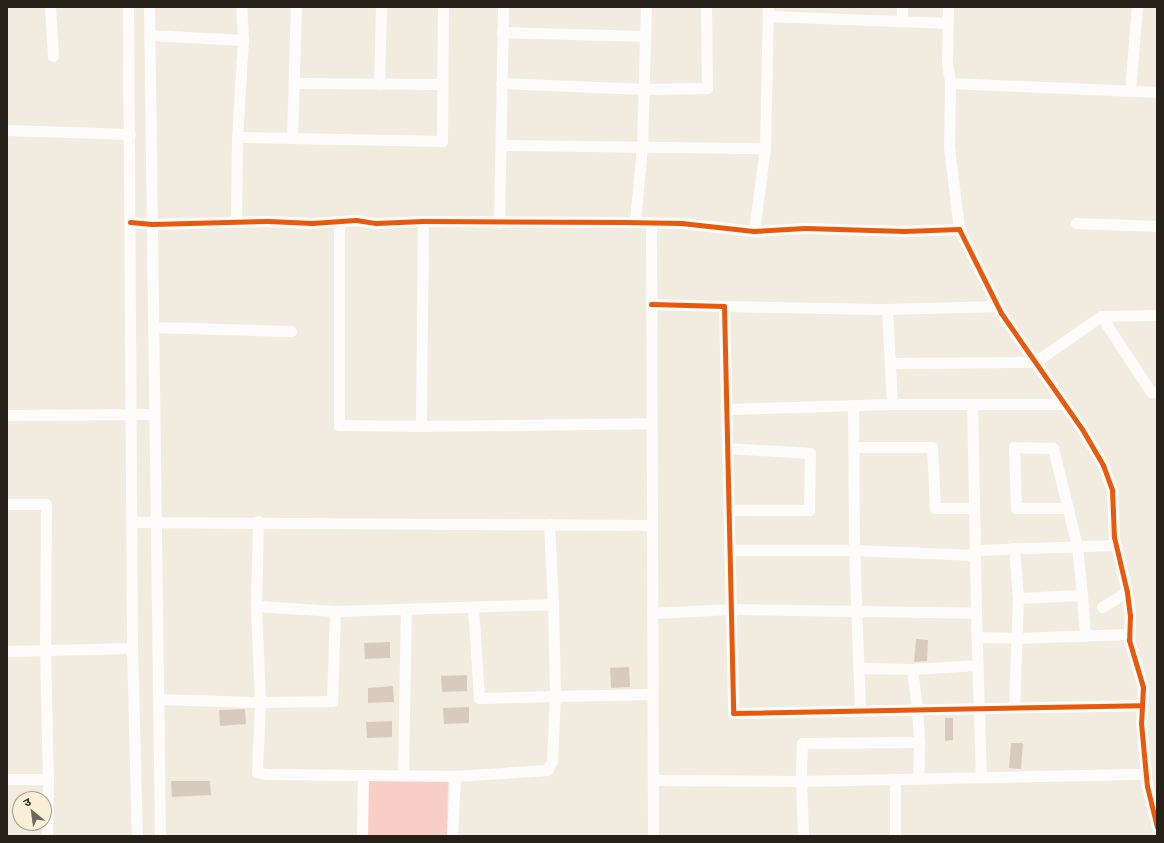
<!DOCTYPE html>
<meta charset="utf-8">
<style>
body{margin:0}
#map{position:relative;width:1164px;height:843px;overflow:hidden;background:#f1ecdf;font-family:Literata,"Noto Sans Devanagari",serif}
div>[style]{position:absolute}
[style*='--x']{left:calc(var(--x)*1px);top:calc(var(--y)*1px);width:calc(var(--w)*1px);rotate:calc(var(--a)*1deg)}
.green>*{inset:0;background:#f8cec7}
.building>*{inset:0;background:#d8cbbe}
.minor>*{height:11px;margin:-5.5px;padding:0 5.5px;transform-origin:5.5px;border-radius:5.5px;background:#fdfcfa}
.cycleway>*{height:5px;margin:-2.5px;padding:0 2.5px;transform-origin:2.5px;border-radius:2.5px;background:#e8590c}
span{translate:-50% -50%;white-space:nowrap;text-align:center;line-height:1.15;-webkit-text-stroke:3.5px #f9efd7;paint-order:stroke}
.frame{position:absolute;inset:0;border:8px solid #252119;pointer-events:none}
.north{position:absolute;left:12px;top:791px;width:40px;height:40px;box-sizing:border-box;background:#f9efd7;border:1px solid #a49d8b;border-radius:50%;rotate:331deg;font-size:11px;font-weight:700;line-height:16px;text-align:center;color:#252119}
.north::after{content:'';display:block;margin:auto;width:14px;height:18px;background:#6c685e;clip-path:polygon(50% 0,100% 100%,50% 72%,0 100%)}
</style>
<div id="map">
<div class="green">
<div style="clip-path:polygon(368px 781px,448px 781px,447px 836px,367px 836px)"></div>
</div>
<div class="building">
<div style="clip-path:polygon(916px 639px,928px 640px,927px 661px,914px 662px)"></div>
<div style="clip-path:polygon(390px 642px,390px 658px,365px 659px,364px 643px)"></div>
<div style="clip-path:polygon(629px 667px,630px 687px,611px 688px,610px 668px)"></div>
<div style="clip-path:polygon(467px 675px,467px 691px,442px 692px,441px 676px)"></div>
<div style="clip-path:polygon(393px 686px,394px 702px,368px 703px,368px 688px)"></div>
<div style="clip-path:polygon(469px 707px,469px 723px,444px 724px,443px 708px)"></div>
<div style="clip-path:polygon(245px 709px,246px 724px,220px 726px,219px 710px)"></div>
<div style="clip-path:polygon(945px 718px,953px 718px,953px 740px,945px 741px)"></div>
<div style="clip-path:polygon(392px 721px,392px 737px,367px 738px,366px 722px)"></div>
<div style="clip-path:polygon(1011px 743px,1023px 743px,1021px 769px,1009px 768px)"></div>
<div style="clip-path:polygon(171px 781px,210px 781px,211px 795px,172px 797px)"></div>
</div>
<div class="minor">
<div style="--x:50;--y:7;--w:49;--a:86.5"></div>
<div style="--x:128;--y:7;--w:641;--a:89.64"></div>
<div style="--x:132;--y:648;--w:188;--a:88.5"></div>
<div style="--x:149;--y:7;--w:829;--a:89.24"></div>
<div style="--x:902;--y:7;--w:14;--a:90"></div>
<div style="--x:948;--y:7;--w:56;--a:91"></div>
<div style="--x:947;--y:63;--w:20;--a:81"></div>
<div style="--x:950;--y:83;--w:64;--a:90.9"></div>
<div style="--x:949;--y:147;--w:83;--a:83"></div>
<div style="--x:768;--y:16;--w:180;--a:2.2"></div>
<div style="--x:502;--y:32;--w:143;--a:1.6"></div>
<div style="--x:149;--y:35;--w:94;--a:3"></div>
<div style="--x:243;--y:40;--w:33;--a:-93"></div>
<div style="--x:243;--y:40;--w:97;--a:93.5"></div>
<div style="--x:237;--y:137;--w:205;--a:1.1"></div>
<div style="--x:442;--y:141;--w:134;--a:-89.6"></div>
<div style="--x:294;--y:83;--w:148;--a:0.4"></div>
<div style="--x:501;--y:83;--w:142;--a:2.4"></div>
<div style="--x:643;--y:89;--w:64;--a:-0.9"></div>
<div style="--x:707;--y:88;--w:81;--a:-90.7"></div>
<div style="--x:950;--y:83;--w:207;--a:2.5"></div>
<div style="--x:379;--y:84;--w:77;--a:-88.5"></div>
<div style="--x:1130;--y:90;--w:83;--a:-85.2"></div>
<div style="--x:7;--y:130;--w:123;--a:1.9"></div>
<div style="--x:292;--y:138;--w:131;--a:-88.3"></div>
<div style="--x:501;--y:145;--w:264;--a:0.7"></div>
<div style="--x:765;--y:148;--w:141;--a:-88.8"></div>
<div style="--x:423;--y:221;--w:205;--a:90.6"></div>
<div style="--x:421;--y:426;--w:230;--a:-0.7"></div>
<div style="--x:130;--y:222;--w:22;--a:5"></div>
<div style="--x:152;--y:224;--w:116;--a:-1.5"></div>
<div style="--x:268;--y:221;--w:44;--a:2.6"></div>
<div style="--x:312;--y:223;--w:44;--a:-3.9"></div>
<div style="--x:356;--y:220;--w:20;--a:9"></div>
<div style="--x:376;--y:223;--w:47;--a:-2.4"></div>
<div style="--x:423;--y:221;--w:200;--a:0.3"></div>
<div style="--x:623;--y:222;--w:58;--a:1"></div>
<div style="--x:681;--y:223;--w:73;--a:6.3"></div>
<div style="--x:754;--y:231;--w:51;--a:-3.4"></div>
<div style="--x:805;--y:228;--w:99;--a:1.7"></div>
<div style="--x:904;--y:231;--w:55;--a:-2.1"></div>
<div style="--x:959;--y:229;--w:94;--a:63.4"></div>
<div style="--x:1001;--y:313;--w:141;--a:55.1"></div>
<div style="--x:1082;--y:429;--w:42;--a:59.7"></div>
<div style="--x:1103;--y:465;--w:27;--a:70"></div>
<div style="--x:1112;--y:490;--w:47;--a:87.6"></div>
<div style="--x:1114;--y:537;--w:57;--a:76.7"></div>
<div style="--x:1127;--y:592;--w:23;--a:83"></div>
<div style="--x:1130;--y:615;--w:25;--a:92"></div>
<div style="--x:1129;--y:640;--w:49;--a:73.4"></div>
<div style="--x:1143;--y:687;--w:36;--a:93"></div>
<div style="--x:1141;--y:723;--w:63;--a:84.6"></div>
<div style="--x:1147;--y:786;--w:42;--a:76.3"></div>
<div style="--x:236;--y:222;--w:85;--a:-89.3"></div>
<div style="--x:339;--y:222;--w:203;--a:90"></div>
<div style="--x:339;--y:425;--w:82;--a:0.7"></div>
<div style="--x:499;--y:222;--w:215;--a:-88.9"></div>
<div style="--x:635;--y:222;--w:75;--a:-84.7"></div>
<div style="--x:642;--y:147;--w:140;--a:-88.4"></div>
<div style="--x:651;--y:223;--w:613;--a:89.81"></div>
<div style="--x:1076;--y:223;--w:81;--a:2.1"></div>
<div style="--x:754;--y:231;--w:84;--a:-82.5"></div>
<div style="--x:651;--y:304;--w:73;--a:1.6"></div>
<div style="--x:724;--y:306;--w:407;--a:88.7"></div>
<div style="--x:733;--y:713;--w:408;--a:-1.1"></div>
<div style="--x:724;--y:306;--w:163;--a:1.1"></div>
<div style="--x:887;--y:309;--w:95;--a:87"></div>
<div style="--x:892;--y:404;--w:172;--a:0"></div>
<div style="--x:887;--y:309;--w:111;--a:-1.5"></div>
<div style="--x:1101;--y:316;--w:91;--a:56.7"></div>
<div style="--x:1151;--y:392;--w:6;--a:0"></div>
<div style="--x:153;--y:327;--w:138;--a:1.7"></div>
<div style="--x:890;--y:363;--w:145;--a:-0.4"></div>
<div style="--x:1035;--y:362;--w:80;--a:-34.9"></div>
<div style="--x:1101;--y:316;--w:56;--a:-1"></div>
<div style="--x:726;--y:409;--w:166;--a:-1.7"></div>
<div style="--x:7;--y:415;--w:147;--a:-0.4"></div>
<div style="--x:853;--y:447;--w:79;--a:0"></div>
<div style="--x:932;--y:447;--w:61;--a:87.2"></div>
<div style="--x:935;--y:508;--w:39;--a:0"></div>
<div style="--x:727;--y:448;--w:83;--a:3.4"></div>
<div style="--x:810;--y:453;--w:57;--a:91"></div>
<div style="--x:809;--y:510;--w:81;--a:180"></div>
<div style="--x:7;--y:504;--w:39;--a:0"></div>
<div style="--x:46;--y:504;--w:147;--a:90.4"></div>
<div style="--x:45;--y:651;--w:128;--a:88.7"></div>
<div style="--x:258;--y:521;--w:85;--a:91.3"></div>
<div style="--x:256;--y:606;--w:79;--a:3.6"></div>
<div style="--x:335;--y:611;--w:90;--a:91.9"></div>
<div style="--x:332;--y:701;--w:72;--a:179.2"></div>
<div style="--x:260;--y:702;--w:70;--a:92.5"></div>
<div style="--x:257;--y:772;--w:9;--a:13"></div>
<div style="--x:266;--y:774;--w:189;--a:0.6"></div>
<div style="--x:455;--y:776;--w:92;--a:-3.7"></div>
<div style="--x:547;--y:770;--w:10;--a:-61"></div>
<div style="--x:552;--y:761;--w:65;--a:-87.4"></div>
<div style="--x:555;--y:696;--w:97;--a:-1.2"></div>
<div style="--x:132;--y:522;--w:520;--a:0.33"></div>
<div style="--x:1014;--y:548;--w:50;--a:85.4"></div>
<div style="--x:1018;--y:598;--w:64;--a:-2.7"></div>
<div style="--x:1082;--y:595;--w:49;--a:-95.8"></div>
<div style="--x:1077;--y:546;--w:101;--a:-103.8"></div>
<div style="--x:1053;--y:448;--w:39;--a:-179"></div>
<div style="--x:1014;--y:447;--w:61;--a:88.1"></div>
<div style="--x:1016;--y:508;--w:52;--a:0"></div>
<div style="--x:729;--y:550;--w:125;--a:0"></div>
<div style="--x:854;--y:550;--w:145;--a:-90.4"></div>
<div style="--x:975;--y:550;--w:141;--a:-2"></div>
<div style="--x:1082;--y:595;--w:41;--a:85.8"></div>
<div style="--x:473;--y:607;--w:91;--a:86.2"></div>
<div style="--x:479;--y:698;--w:76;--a:-1.5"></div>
<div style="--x:555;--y:696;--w:92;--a:-91.2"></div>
<div style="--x:1102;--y:607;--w:29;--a:-31"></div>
<div style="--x:335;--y:611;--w:218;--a:-1.8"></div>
<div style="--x:553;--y:604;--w:80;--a:-92.9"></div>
<div style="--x:652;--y:613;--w:79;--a:-2.9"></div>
<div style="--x:731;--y:609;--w:245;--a:0.9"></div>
<div style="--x:976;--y:613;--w:58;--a:-91"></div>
<div style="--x:976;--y:613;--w:164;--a:88.3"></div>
<div style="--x:977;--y:637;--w:39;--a:1"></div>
<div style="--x:1016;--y:638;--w:113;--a:-2"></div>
<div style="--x:7;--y:651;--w:125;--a:-1.4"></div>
<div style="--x:858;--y:668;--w:54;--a:1.1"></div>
<div style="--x:158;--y:699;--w:102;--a:1.7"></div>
<div style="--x:260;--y:702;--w:96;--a:-92.4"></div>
<div style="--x:1014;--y:707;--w:109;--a:-87.9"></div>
<div style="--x:860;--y:710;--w:160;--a:-92.1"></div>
<div style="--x:854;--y:550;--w:121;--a:2.4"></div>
<div style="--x:975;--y:555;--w:151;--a:-91.1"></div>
<div style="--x:919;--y:742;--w:33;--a:-93"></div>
<div style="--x:917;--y:709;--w:40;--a:-97.1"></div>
<div style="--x:912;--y:669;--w:66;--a:-3.5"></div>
<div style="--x:403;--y:775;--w:166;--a:-89"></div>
<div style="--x:7;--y:779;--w:41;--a:0"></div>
<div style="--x:48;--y:779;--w:57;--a:91"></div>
<div style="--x:918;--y:779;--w:37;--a:-88"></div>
<div style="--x:919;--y:742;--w:117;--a:179.5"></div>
<div style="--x:802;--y:743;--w:38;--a:92"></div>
<div style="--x:801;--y:781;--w:345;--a:-1.2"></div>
<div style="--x:653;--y:780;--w:148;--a:0.4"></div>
<div style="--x:801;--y:781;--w:55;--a:87.9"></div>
<div style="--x:362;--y:836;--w:61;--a:-89.1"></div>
<div style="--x:452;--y:836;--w:60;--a:-87.1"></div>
<div style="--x:895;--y:836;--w:56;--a:-90"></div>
</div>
<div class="cycleway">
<div style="--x:130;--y:222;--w:22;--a:5"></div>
<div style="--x:152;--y:224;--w:116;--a:-1.5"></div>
<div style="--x:268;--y:221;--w:44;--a:2.6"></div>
<div style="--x:312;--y:223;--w:44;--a:-3.9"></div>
<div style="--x:356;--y:220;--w:20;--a:9"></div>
<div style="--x:376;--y:223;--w:47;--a:-2.4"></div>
<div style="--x:423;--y:221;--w:200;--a:0.3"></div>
<div style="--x:623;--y:222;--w:58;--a:1"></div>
<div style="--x:681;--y:223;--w:73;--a:6.3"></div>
<div style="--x:754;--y:231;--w:51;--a:-3.4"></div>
<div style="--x:805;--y:228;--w:99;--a:1.7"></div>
<div style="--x:904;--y:231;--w:55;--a:-2.1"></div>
<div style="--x:959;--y:229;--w:94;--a:63.4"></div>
<div style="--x:1001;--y:313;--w:141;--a:55.1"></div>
<div style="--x:1082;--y:429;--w:42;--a:59.7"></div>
<div style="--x:1103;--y:465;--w:27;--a:70"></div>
<div style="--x:1112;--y:490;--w:47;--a:87.6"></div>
<div style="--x:1114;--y:537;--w:57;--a:76.7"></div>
<div style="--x:1127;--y:592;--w:23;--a:83"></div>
<div style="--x:1130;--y:615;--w:25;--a:92"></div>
<div style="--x:1129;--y:640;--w:49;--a:73.4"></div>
<div style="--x:1143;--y:687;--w:36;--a:93"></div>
<div style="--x:1141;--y:723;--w:63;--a:84.6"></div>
<div style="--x:1147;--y:786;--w:42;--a:76.3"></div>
<div style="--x:651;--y:304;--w:73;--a:1.6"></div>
<div style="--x:724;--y:306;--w:407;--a:88.7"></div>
<div style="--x:733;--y:713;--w:408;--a:-1.1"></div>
</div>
<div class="frame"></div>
<div class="north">उ</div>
</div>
